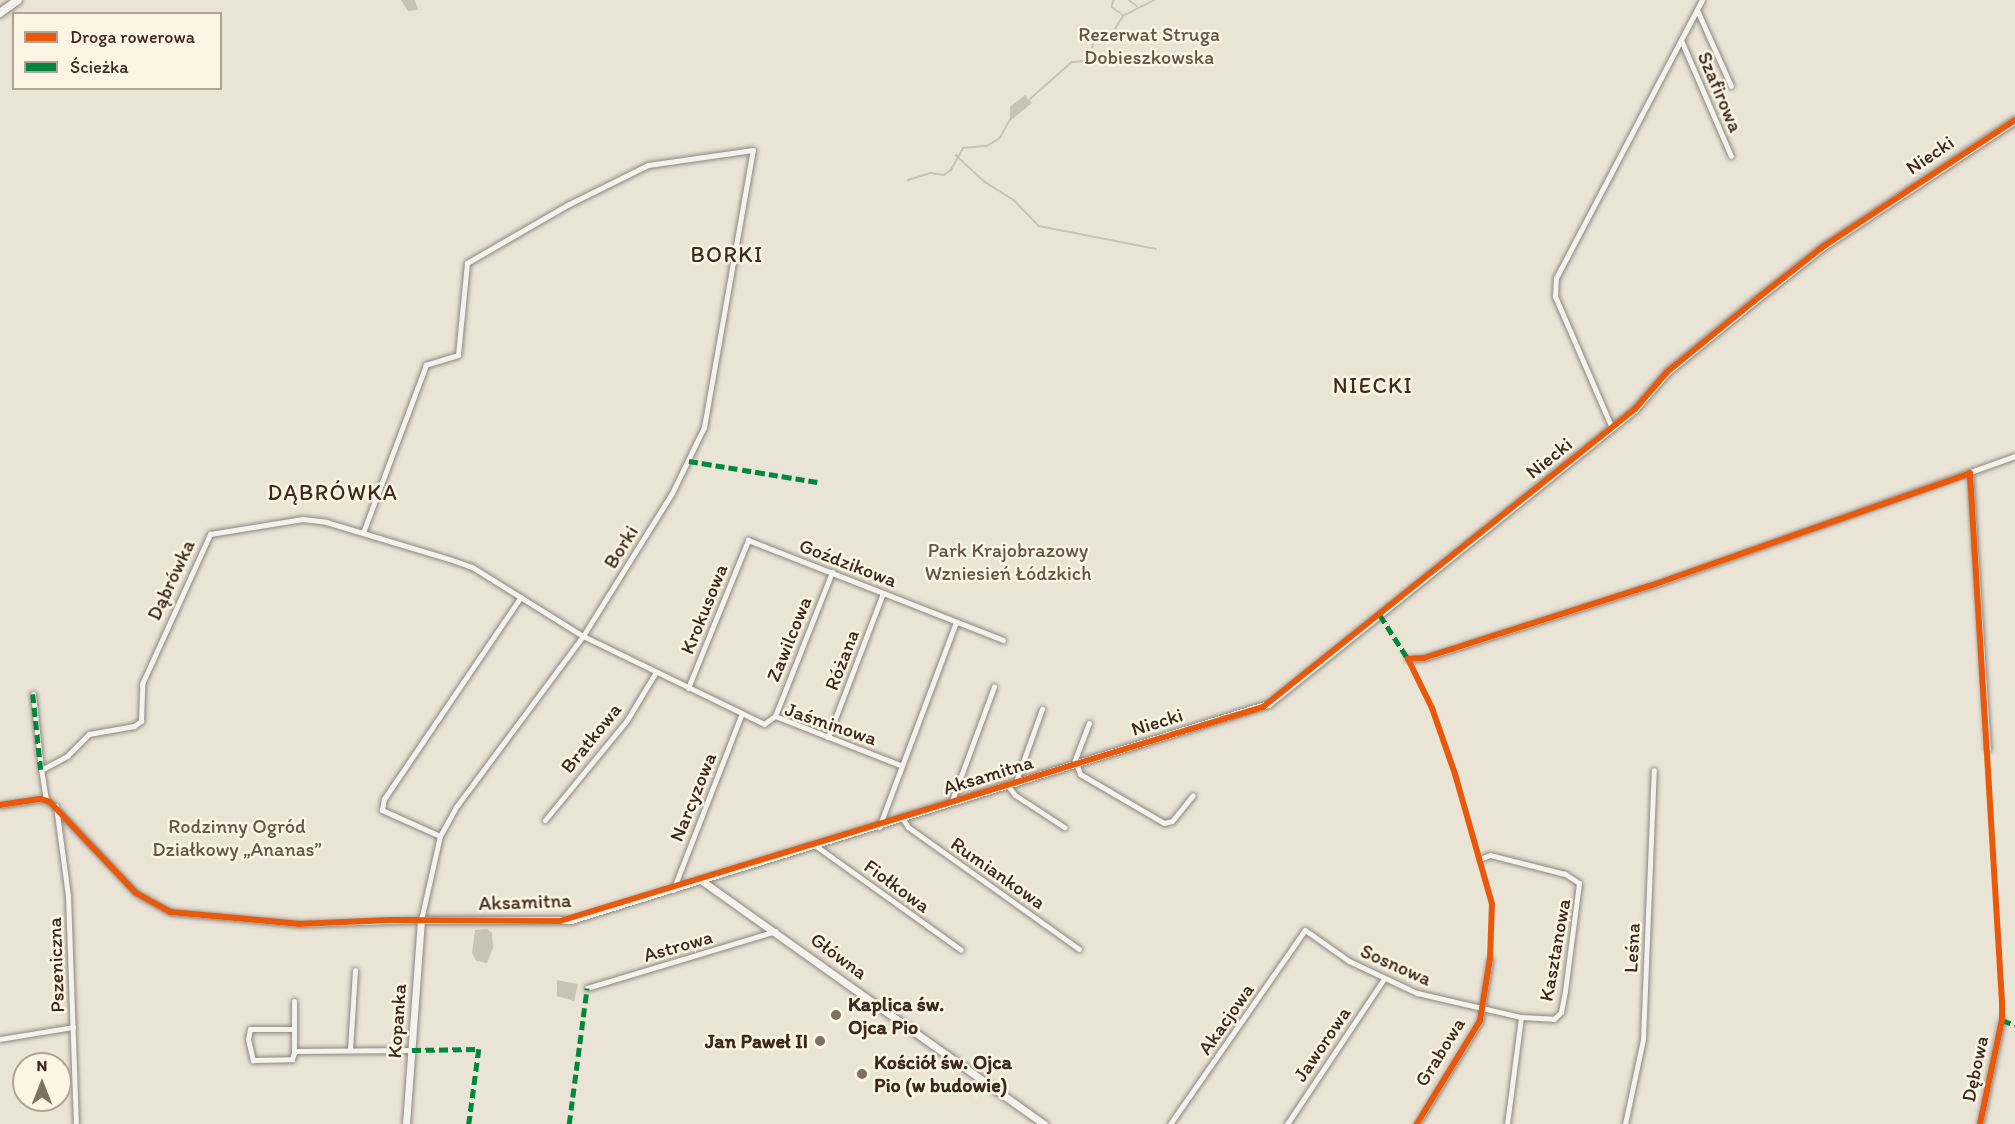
<!DOCTYPE html>
<meta charset="utf-8">
<style>
body{margin:0}
#map{position:relative;width:2015px;height:1124px;overflow:hidden;background:#f7f3ea;font-family:Itim,sans-serif}
div>[style]{position:absolute}
[style*='--x']{left:calc(var(--x)*1px);top:calc(var(--y)*1px);width:calc(var(--w)*1px);rotate:calc(var(--a)*1deg)}
.green>*{inset:0;background:#eae4d7}
.water>*{inset:0;background:#cac2b5}
.stream>*{height:1.5px;margin:-0.75px;padding:0 0.75px;transform-origin:0.75px;border-radius:0.75px;background:#cac2b5}
.roads{filter:drop-shadow(0 0 2px #8b867f) drop-shadow(0 0 2px #8b867f)}
.street>*{height:5px;margin:-2.5px;padding:0 2.5px;transform-origin:2.5px;border-radius:2.5px;background:#f5f2ec}
.secondary>*{height:7px;margin:-3.5px;padding:0 3.5px;transform-origin:3.5px;border-radius:3.5px;background:#f5f2ec}
.primary>*{height:8px;margin:-4px;padding:0 4px;transform-origin:4px;border-radius:4px;background:#f5f2ec}
.quiet>*{height:4.5px;margin-top:-2.25px;transform-origin:0;background:repeating-linear-gradient(90deg,#00873e 0 9px,transparent 0 13.5px)}
.cycleway>*{height:6px;margin:-3px;padding:0 3px;transform-origin:3px;border-radius:3px;background:#e8590c}
.dots>*{width:16px;height:16px;translate:-50% -50%;box-sizing:border-box;border:3px solid #fcf5e5;border-radius:50%}
span{translate:-50% -50%;white-space:nowrap;text-align:center;line-height:1.15;-webkit-text-stroke:5px #fcf5e5;paint-order:stroke}
.park-label{font-size:20px;color:#645648}
.street-label{font-size:20px;color:#3b2a1e}
.poi-label{font-size:20px;color:#3b2a1e;font-weight:700}
.left{translate:0 -50%;text-align:left}
.right{translate:-100% -50%;text-align:right}
.quarter-label{font-size:22px;color:#3b2a1e;letter-spacing:1.5px}
.legend{position:absolute;left:12px;top:12px;width:210px;height:78px;box-sizing:border-box;background:#fcf5e5;border:2px solid #afa495;margin:0;padding:8px 10px;list-style:none;font-size:18px;color:#3b2a1e}
.legend li{display:flex;align-items:center;gap:12px;height:30px}
.legend b{width:30px;border:2px solid #afa495}
.north{position:absolute;left:12px;top:1052px;width:60px;height:60px;box-sizing:border-box;background:#fcf5e5;border:2px solid #afa495;border-radius:50%;rotate:0deg;font-size:16px;font-weight:700;line-height:24px;text-align:center;color:#3b2a1e}
.north::after{content:'';display:block;margin:auto;width:21px;height:27px;background:#7d7065;clip-path:polygon(50% 0,100% 100%,50% 72%,0 100%)}
</style>
<div id="map">
<div class="green">
<div style="clip-path:polygon(evenodd,0 0,2015px 0,2015px 1124px,0 1124px,0 0,14px 14px,220px 14px,220px 88px,14px 88px,14px 14px,0 0,24px 1064px,60px 1064px,60px 1100px,24px 1100px,24px 1064px)"></div>
</div>
<div class="water">
<div style="clip-path:polygon(401px 0,415px 0,418px 10px,408px 11px)"></div>
<div style="clip-path:polygon(1025px 95px,1032px 103px,1010px 121px,1010px 107px)"></div>
<div style="clip-path:polygon(487px 929px,492px 933px,493px 948px,487px 963px,476px 961px,472px 953px,475px 930px)"></div>
<div style="clip-path:polygon(557px 980px,578px 984px,574px 1001px,557px 996px)"></div>
</div>
<div class="stream">
<div style="--x:1114;--y:0;--w:7;--a:106"></div>
<div style="--x:1112;--y:7;--w:14;--a:36"></div>
<div style="--x:1129;--y:0;--w:10;--a:37"></div>
<div style="--x:1030;--y:99;--w:56;--a:-41.4"></div>
<div style="--x:1072;--y:62;--w:14;--a:-4"></div>
<div style="--x:1086;--y:61;--w:22;--a:-66"></div>
<div style="--x:1095;--y:41;--w:13;--a:-4"></div>
<div style="--x:1108;--y:40;--w:28;--a:-58"></div>
<div style="--x:1123;--y:16;--w:35;--a:-27"></div>
<div style="--x:956;--y:155;--w:40;--a:43"></div>
<div style="--x:985;--y:182;--w:34;--a:32"></div>
<div style="--x:1014;--y:200;--w:36;--a:46"></div>
<div style="--x:1039;--y:226;--w:119;--a:11.1"></div>
<div style="--x:908;--y:180;--w:24;--a:-17"></div>
<div style="--x:931;--y:173;--w:13;--a:9"></div>
<div style="--x:944;--y:175;--w:9;--a:-36"></div>
<div style="--x:951;--y:170;--w:25;--a:-61"></div>
<div style="--x:963;--y:148;--w:24;--a:-5"></div>
<div style="--x:987;--y:146;--w:15;--a:-32"></div>
<div style="--x:1000;--y:138;--w:21;--a:-62"></div>
</div>
<div class="roads">
<div class="street">
<div style="--x:1697;--y:10;--w:83;--a:65.9"></div>
<div style="--x:1681;--y:40;--w:126;--a:66.7"></div>
<div style="--x:1612;--y:428;--w:144;--a:-113.4"></div>
<div style="--x:1555;--y:296;--w:18;--a:-87"></div>
<div style="--x:1556;--y:278;--w:314;--a:-62.3"></div>
<div style="--x:1970;--y:473;--w:277;--a:86.3"></div>
<div style="--x:1408;--y:659;--w:16;--a:-4"></div>
<div style="--x:1424;--y:658;--w:237;--a:-17.7"></div>
<div style="--x:1650;--y:586;--w:387;--a:-19.6"></div>
<div style="--x:688;--y:688;--w:160;--a:-67.9"></div>
<div style="--x:748;--y:540;--w:274;--a:21.4"></div>
<div style="--x:33;--y:694;--w:76;--a:84"></div>
<div style="--x:775;--y:716;--w:134;--a:21.4"></div>
<div style="--x:1089;--y:723;--w:40;--a:111"></div>
<div style="--x:1075;--y:760;--w:15;--a:70"></div>
<div style="--x:1080;--y:774;--w:97;--a:30.3"></div>
<div style="--x:1164;--y:823;--w:8;--a:-14"></div>
<div style="--x:1172;--y:821;--w:33;--a:-51"></div>
<div style="--x:828;--y:737;--w:154;--a:-69.1"></div>
<div style="--x:1015;--y:784;--w:80;--a:-70.2"></div>
<div style="--x:1008;--y:786;--w:11;--a:52"></div>
<div style="--x:1015;--y:795;--w:59;--a:33.1"></div>
<div style="--x:46;--y:800;--w:30;--a:-99"></div>
<div style="--x:41;--y:770;--w:30;--a:-28"></div>
<div style="--x:67;--y:756;--w:31;--a:-45"></div>
<div style="--x:89;--y:734;--w:46;--a:-10.1"></div>
<div style="--x:134;--y:726;--w:9;--a:-36"></div>
<div style="--x:141;--y:721;--w:37;--a:-88"></div>
<div style="--x:142;--y:684;--w:165;--a:-65.6"></div>
<div style="--x:210;--y:534;--w:94;--a:-9.2"></div>
<div style="--x:303;--y:519;--w:23;--a:7"></div>
<div style="--x:326;--y:522;--w:128;--a:16.7"></div>
<div style="--x:449;--y:559;--w:24;--a:19"></div>
<div style="--x:472;--y:567;--w:131;--a:31.9"></div>
<div style="--x:583;--y:636;--w:201;--a:25.9"></div>
<div style="--x:764;--y:724;--w:14;--a:-36"></div>
<div style="--x:775;--y:716;--w:155;--a:-68.4"></div>
<div style="--x:951;--y:803;--w:124;--a:-69.7"></div>
<div style="--x:0;--y:805;--w:41;--a:-8.3"></div>
<div style="--x:41;--y:799;--w:9;--a:18"></div>
<div style="--x:50;--y:802;--w:125;--a:46.6"></div>
<div style="--x:136;--y:893;--w:39;--a:29"></div>
<div style="--x:170;--y:912;--w:130;--a:5.3"></div>
<div style="--x:299;--y:924;--w:122;--a:-1.9"></div>
<div style="--x:421;--y:920;--w:86;--a:-77.3"></div>
<div style="--x:440;--y:836;--w:33;--a:-61"></div>
<div style="--x:456;--y:807;--w:213;--a:-53.4"></div>
<div style="--x:583;--y:636;--w:168;--a:-58.1"></div>
<div style="--x:672;--y:493;--w:73;--a:-64.1"></div>
<div style="--x:704;--y:427;--w:281;--a:-80"></div>
<div style="--x:753;--y:150;--w:106;--a:171.9"></div>
<div style="--x:648;--y:165;--w:88;--a:153.7"></div>
<div style="--x:569;--y:204;--w:118;--a:150"></div>
<div style="--x:467;--y:263;--w:92;--a:95.6"></div>
<div style="--x:458;--y:355;--w:34;--a:163"></div>
<div style="--x:426;--y:365;--w:179;--a:110.6"></div>
<div style="--x:56;--y:806;--w:91;--a:82.4"></div>
<div style="--x:68;--y:896;--w:228;--a:88"></div>
<div style="--x:903;--y:819;--w:9;--a:58"></div>
<div style="--x:908;--y:827;--w:210;--a:35.5"></div>
<div style="--x:545;--y:820;--w:129;--a:-50.6"></div>
<div style="--x:627;--y:720;--w:56;--a:-58.9"></div>
<div style="--x:879;--y:827;--w:219;--a:-69.4"></div>
<div style="--x:440;--y:836;--w:64;--a:-155.9"></div>
<div style="--x:382;--y:810;--w:11;--a:-80"></div>
<div style="--x:384;--y:799;--w:244;--a:-55.9"></div>
<div style="--x:816;--y:846;--w:178;--a:35.6"></div>
<div style="--x:673;--y:890;--w:187;--a:-68.7"></div>
<div style="--x:587;--y:988;--w:197;--a:-16.8"></div>
<div style="--x:294;--y:1029;--w:44;--a:180"></div>
<div style="--x:250;--y:1029;--w:10;--a:101"></div>
<div style="--x:248;--y:1039;--w:22;--a:77"></div>
<div style="--x:253;--y:1060;--w:39;--a:-1"></div>
<div style="--x:292;--y:1059;--w:6;--a:-72"></div>
<div style="--x:294;--y:1053;--w:52;--a:-90"></div>
<div style="--x:0;--y:1039;--w:74;--a:-9.3"></div>
<div style="--x:350;--y:1050;--w:80;--a:-86.4"></div>
<div style="--x:294;--y:1051;--w:118;--a:-0.5"></div>
<div style="--x:1170;--y:1124;--w:236;--a:-55.2"></div>
<div style="--x:1305;--y:930;--w:54;--a:35.2"></div>
<div style="--x:1349;--y:961;--w:75;--a:25.2"></div>
<div style="--x:1417;--y:993;--w:107;--a:13"></div>
<div style="--x:1521;--y:1017;--w:33;--a:3"></div>
<div style="--x:1554;--y:1019;--w:10;--a:-45"></div>
<div style="--x:1561;--y:1012;--w:21;--a:-79"></div>
<div style="--x:1565;--y:991;--w:109;--a:-82.6"></div>
<div style="--x:1579;--y:883;--w:17;--a:-147"></div>
<div style="--x:1565;--y:874;--w:77;--a:-165.8"></div>
<div style="--x:1490;--y:855;--w:9;--a:159"></div>
<div style="--x:1287;--y:1124;--w:173;--a:-56.3"></div>
<div style="--x:1417;--y:1124;--w:121;--a:-58.5"></div>
<div style="--x:1480;--y:1021;--w:63;--a:-80.8"></div>
<div style="--x:1507;--y:1124;--w:108;--a:-82.5"></div>
<div style="--x:1625;--y:1124;--w:87;--a:-78"></div>
<div style="--x:1643;--y:1039;--w:269;--a:-87.7"></div>
<div style="--x:1980;--y:1124;--w:106;--a:-78.1"></div>
</div>
<div class="secondary">
<div style="--x:702;--y:881;--w:420;--a:35.4"></div>
<div style="--x:406;--y:1124;--w:205;--a:-85.8"></div>
<div style="--x:421;--y:920;--w:150;--a:0"></div>
<div style="--x:571;--y:920;--w:730;--a:-17.22"></div>
<div style="--x:1268;--y:704;--w:471;--a:-38.8"></div>
<div style="--x:1635;--y:409;--w:49;--a:-49.1"></div>
<div style="--x:1667;--y:372;--w:112;--a:-39.2"></div>
<div style="--x:1754;--y:301;--w:89;--a:-38.2"></div>
<div style="--x:1824;--y:246;--w:229;--a:-33.4"></div>
</div>
<div class="primary">
<div style="--x:0;--y:13;--w:22;--a:-36"></div>
</div>
</div>
<div class="quiet">
<div style="--x:689;--y:461;--w:130;--a:9.3"></div>
<div style="--x:1380;--y:615;--w:56;--a:57.4"></div>
<div style="--x:33;--y:694;--w:76;--a:84"></div>
<div style="--x:2002;--y:1016;--w:4;--a:90"></div>
<div style="--x:2002;--y:1020;--w:14;--a:21"></div>
<div style="--x:412;--y:1050;--w:67;--a:-0.9"></div>
<div style="--x:479;--y:1049;--w:76;--a:97.6"></div>
<div style="--x:569;--y:1124;--w:137;--a:-82.5"></div>
</div>
<div class="cycleway">
<div style="--x:1408;--y:659;--w:16;--a:-4"></div>
<div style="--x:1424;--y:658;--w:237;--a:-17.7"></div>
<div style="--x:1650;--y:586;--w:339;--a:-19.4"></div>
<div style="--x:1970;--y:473;--w:530;--a:86.54"></div>
<div style="--x:2002;--y:1002;--w:18;--a:90"></div>
<div style="--x:2002;--y:1020;--w:106;--a:101.9"></div>
<div style="--x:1408;--y:659;--w:55;--a:63.9"></div>
<div style="--x:1432;--y:708;--w:70;--a:70.8"></div>
<div style="--x:1455;--y:774;--w:135;--a:74.1"></div>
<div style="--x:1492;--y:904;--w:55;--a:92.1"></div>
<div style="--x:1490;--y:959;--w:63;--a:99.2"></div>
<div style="--x:1480;--y:1021;--w:121;--a:121.5"></div>
<div style="--x:0;--y:805;--w:41;--a:-8.3"></div>
<div style="--x:41;--y:799;--w:9;--a:18"></div>
<div style="--x:50;--y:802;--w:125;--a:46.6"></div>
<div style="--x:136;--y:893;--w:39;--a:29"></div>
<div style="--x:170;--y:912;--w:130;--a:5.3"></div>
<div style="--x:299;--y:924;--w:93;--a:-2.5"></div>
<div style="--x:392;--y:920;--w:168;--a:0.3"></div>
<div style="--x:560;--y:921;--w:735;--a:-16.93"></div>
<div style="--x:1263;--y:707;--w:477;--a:-38.7"></div>
<div style="--x:1635;--y:409;--w:49;--a:-49.1"></div>
<div style="--x:1667;--y:372;--w:112;--a:-39.2"></div>
<div style="--x:1754;--y:301;--w:89;--a:-38.2"></div>
<div style="--x:1824;--y:246;--w:229;--a:-33.4"></div>
</div>
<div class="dots">
<div style="left:836px;top:1015px;background:#7d7065"></div>
<div style="left:820px;top:1041px;background:#7d7065"></div>
<div style="left:862px;top:1074px;background:#7d7065"></div>
</div>
<div class="park-label">
<span style="left:1149px;top:46px">Rezerwat Struga<br>Dobieszkowska</span>
<span style="left:1008px;top:562px">Park Krajobrazowy<br>Wzniesień Łódzkich</span>
<span style="left:237px;top:838px">Rodzinny Ogród<br>Działkowy „Ananas”</span>
</div>
<div class="street-label">
<span style="left:1720px;top:92px;rotate:67deg">Szafirowa</span>
<span style="left:1930px;top:155px;rotate:-34deg">Niecki</span>
<span style="left:1549px;top:458px;rotate:-39deg">Niecki</span>
<span style="left:621px;top:547px;rotate:-58deg">Borki</span>
<span style="left:848px;top:563px;rotate:21deg">Goździkowa</span>
<span style="left:171px;top:580px;rotate:-65deg">Dąbrówka</span>
<span style="left:704px;top:609px;rotate:-68deg">Krokusowa</span>
<span style="left:789px;top:639px;rotate:-68deg">Zawilcowa</span>
<span style="left:842px;top:660px;rotate:-69deg">Różana</span>
<span style="left:1157px;top:722px;rotate:-17deg">Niecki</span>
<span style="left:831px;top:724px;rotate:19deg">Jaśminowa</span>
<span style="left:591px;top:738px;rotate:-51deg">Bratkowa</span>
<span style="left:988px;top:775px;rotate:-17deg">Aksamitna</span>
<span style="left:693px;top:797px;rotate:-68deg">Narcyzowa</span>
<span style="left:998px;top:873px;rotate:35deg">Rumiankowa</span>
<span style="left:897px;top:886px;rotate:36deg">Fiołkowa</span>
<span style="left:525px;top:902px;rotate:-2deg">Aksamitna</span>
<span style="left:678px;top:946px;rotate:-16deg">Astrowa</span>
<span style="left:1632px;top:948px;rotate:-87deg">Leśna</span>
<span style="left:1555px;top:950px;rotate:-80deg">Kasztanowa</span>
<span style="left:839px;top:956px;rotate:36deg">Główna</span>
<span style="left:56px;top:965px;rotate:-92deg">Pszeniczna</span>
<span style="left:1396px;top:965px;rotate:24deg">Sosnowa</span>
<span style="left:1226px;top:1019px;rotate:-55deg">Akacjowa</span>
<span style="left:397px;top:1021px;rotate:-86deg">Kopanka</span>
<span style="left:1322px;top:1044px;rotate:-56deg">Jaworowa</span>
<span style="left:1440px;top:1052px;rotate:-58deg">Grabowa</span>
<span style="left:1975px;top:1069px;rotate:-78deg">Dębowa</span>
</div>
<div class="poi-label">
<span class="left" style="left:848px;top:1016px">Kaplica św.<br>Ojca Pio</span>
<span class="right" style="left:808px;top:1041px">Jan Paweł II</span>
<span class="left" style="left:874px;top:1074px">Kościół św. Ojca<br>Pio (w budowie)</span>
</div>
<div class="quarter-label">
<span style="left:727px;top:255px">BORKI</span>
<span style="left:1373px;top:386px">NIECKI</span>
<span style="left:333px;top:493px">DĄBRÓWKA</span>
</div>
<ul class="legend">
<li><b style="height:8px;background:#e8590c"></b>Droga rowerowa</li>
<li><b style="height:8px;background:#00873e"></b>Ścieżka</li>
</ul>
<div class="north">N</div>
</div>
